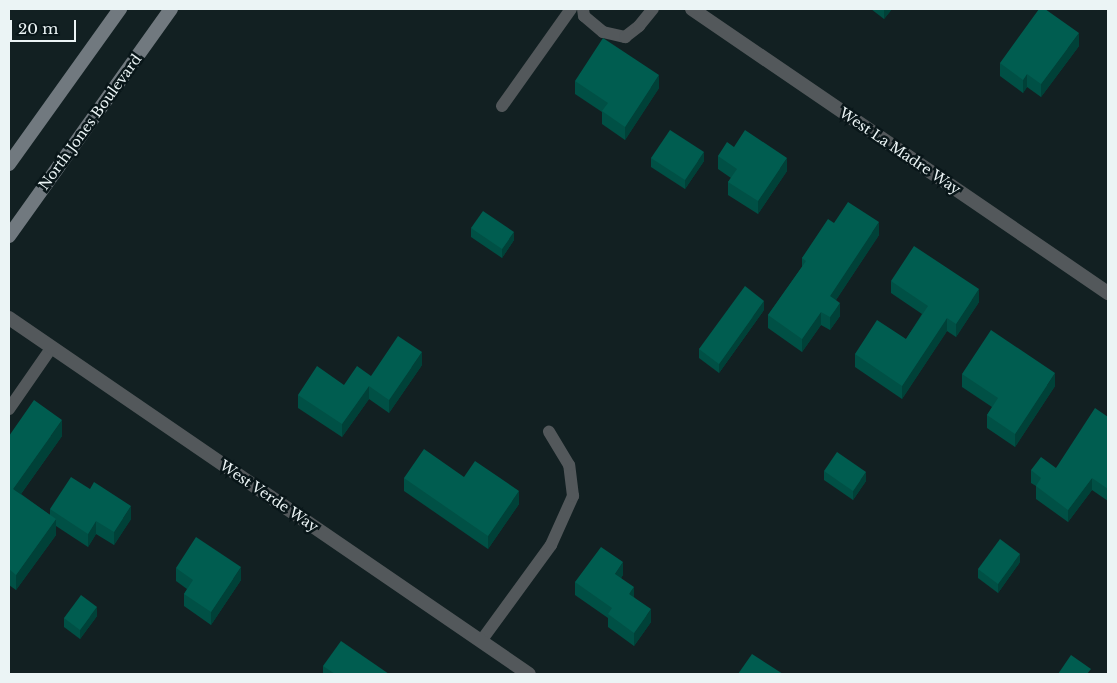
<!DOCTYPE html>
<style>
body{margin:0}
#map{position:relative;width:1117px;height:683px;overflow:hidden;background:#122022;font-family:"Libre Baskerville",serif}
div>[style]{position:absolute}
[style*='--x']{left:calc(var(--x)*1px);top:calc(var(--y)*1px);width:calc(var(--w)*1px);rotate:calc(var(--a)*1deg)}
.service>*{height:12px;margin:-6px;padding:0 6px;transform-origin:6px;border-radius:6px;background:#53585b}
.minor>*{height:14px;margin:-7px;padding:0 7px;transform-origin:7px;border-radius:7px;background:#53585b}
.secondary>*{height:14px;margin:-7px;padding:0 7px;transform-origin:7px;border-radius:7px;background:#71797f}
.wall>*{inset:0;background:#005045}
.shaded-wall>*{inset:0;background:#004138}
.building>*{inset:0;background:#005d50}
span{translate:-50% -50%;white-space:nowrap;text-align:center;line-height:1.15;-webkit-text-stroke:5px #091619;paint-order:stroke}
.street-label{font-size:14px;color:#ebf4f5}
.frame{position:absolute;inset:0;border:10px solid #ebf4f5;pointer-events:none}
.scale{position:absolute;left:10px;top:20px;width:66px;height:22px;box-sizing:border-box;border:2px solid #ebf4f5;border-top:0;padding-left:6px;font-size:15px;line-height:18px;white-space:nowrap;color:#ebf4f5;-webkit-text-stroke:4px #091619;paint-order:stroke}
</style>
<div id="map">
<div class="service">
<div style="--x:583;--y:9;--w:7;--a:82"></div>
<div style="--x:584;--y:16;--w:25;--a:40"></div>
<div style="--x:603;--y:32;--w:23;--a:13"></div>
<div style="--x:625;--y:37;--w:18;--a:-38"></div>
<div style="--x:639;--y:26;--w:22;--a:-51"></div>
<div style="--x:502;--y:106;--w:119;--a:-54.6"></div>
<div style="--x:9;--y:409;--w:75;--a:-55.3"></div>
<div style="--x:481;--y:641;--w:119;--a:-53.9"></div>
<div style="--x:551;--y:545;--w:54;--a:-65.8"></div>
<div style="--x:573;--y:496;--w:31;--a:-97"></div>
<div style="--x:569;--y:465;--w:39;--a:-121"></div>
</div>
<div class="minor">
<div style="--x:692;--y:9;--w:504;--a:34.32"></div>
<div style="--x:9;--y:318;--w:630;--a:34.4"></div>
</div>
<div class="secondary">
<div style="--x:9;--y:164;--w:191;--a:-54.4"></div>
<div style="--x:9;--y:236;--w:279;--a:-54.5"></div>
</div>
<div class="wall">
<div style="clip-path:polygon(871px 9px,892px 9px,884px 19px)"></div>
<div style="clip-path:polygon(1079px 46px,1041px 97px,1027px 87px,1023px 93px,1000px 76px,1000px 63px)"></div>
<div style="clip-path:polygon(575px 81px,659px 88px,625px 140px,602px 124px,602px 112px,575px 94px)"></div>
<div style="clip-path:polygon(734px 147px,787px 171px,758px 214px,728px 195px,728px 182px,731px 178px,718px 169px,718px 156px)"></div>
<div style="clip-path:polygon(651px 158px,704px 161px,685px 189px,651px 167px)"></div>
<div style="clip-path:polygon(834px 223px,879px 235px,836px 300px,840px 316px,830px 330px,821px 325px,802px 352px,768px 328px,768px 315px,802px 267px,802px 258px)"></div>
<div style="clip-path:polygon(471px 228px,514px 240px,502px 258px,471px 237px)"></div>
<div style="clip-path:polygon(891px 281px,979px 302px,956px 337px,947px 331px,902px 399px,855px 367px,855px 354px,906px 339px,922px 314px,891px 293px)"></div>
<div style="clip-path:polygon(764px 310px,719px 373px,699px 358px,699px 349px)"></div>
<div style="clip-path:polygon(422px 365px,389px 413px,369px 399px,342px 437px,298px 408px,298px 395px,344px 385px,371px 376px)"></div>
<div style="clip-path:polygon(962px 374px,1055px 386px,1015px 447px,987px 428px,987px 415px,992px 407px,962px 387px)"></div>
<div style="clip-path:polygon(1108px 417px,1108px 501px,1092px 490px,1068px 522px,1036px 499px,1036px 486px,1031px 483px,1031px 470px,1056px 468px)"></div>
<div style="clip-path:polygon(9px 436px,62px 436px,21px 494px,50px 515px,50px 509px,131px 519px,114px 545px,96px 534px,88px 547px,56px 526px,56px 535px,16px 590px,9px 585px)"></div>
<div style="clip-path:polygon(824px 471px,866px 481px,853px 500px,824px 480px)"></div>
<div style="clip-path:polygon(464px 477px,519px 504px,488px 549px,404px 491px,404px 478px)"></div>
<div style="clip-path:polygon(1020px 562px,998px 593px,978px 578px,978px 569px)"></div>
<div style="clip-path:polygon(176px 568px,241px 580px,211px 625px,184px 606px,184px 594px,187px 589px,176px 581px)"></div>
<div style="clip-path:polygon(623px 575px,621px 578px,651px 622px,634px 646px,608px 627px,608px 618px,575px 595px,575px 582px)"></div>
<div style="clip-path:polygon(97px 616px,80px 639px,64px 627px,64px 618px)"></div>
<div style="clip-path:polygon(323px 666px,389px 674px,323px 674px)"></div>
</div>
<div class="shaded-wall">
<div style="clip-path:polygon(885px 9px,892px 9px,884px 19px,884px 10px)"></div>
<div style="clip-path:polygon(1079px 33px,1079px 46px,1041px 97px,1041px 84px)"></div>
<div style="clip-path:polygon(1027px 74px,1027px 87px,1023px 93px,1023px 80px)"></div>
<div style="clip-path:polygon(659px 75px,659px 88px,625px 140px,625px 127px)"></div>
<div style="clip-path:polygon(704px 152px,704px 161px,685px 189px,685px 180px)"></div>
<div style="clip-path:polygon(787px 158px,787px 171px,758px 214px,758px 201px)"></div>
<div style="clip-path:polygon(879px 222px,879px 235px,830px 309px,830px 296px)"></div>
<div style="clip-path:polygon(514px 232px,514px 240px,502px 258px,502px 249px)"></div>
<div style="clip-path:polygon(979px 289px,979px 302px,956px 337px,956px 324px)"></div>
<div style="clip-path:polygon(764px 301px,764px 310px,719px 373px,719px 364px)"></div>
<div style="clip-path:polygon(840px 303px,840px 316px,830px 330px,830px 317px)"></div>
<div style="clip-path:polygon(821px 312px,821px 325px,802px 352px,802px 339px)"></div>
<div style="clip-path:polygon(947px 318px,947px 331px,902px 399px,902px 386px)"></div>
<div style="clip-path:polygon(422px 352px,422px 365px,389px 413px,389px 400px)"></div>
<div style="clip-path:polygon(1055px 373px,1055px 386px,1015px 447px,1015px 434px)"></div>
<div style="clip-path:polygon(369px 386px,369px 399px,342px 437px,342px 424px)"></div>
<div style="clip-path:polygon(62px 420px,62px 436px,13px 505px,13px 489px)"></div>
<div style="clip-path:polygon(866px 472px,866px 481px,853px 500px,853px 491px)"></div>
<div style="clip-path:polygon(1092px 478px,1092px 490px,1068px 522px,1068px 510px)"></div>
<div style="clip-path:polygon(519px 491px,519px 504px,488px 549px,488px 536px)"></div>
<div style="clip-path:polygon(131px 506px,131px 519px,114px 545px,114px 532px)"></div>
<div style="clip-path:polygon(56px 519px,56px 535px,16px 590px,16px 575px)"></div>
<div style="clip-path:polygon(96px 521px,96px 534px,88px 547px,88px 534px)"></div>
<div style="clip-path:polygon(1020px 554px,1020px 562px,998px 593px,998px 584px)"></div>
<div style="clip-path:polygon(623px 562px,623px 575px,615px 587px,615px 574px)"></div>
<div style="clip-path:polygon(241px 567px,241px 580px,211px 625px,211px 612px)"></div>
<div style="clip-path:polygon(634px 587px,634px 600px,629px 594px)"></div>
<div style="clip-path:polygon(97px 607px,97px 616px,80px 639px,80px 630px)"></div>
<div style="clip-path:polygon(651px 609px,651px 622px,634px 646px,634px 633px)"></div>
</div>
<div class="building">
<div style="clip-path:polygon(1039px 9px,1045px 9px,1079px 33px,1041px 84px,1027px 74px,1023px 80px,1000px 63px)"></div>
<div style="clip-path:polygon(603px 38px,659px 75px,625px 127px,602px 111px,608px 103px,575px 81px)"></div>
<div style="clip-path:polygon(670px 130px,704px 152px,685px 180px,651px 158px)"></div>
<div style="clip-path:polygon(745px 130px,787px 158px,758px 201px,728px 182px,737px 169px,718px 156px,727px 142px,734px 147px)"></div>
<div style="clip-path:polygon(848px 202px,879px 222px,830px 296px,840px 303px,830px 317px,821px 312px,802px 339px,768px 315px,806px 261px,802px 258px,828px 219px,834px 223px)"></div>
<div style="clip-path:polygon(483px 211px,514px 232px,502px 249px,471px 228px)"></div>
<div style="clip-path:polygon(914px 246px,979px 289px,956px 324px,947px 318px,902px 386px,855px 354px,877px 320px,906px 339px,928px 306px,891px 281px)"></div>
<div style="clip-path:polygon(745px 286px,764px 301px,719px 364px,699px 349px)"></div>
<div style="clip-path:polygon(991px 330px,1055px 373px,1015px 434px,987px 415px,998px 398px,962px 374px)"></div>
<div style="clip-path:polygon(398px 336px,422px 352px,389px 400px,369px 386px,342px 424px,298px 395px,317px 366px,344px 385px,357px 366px,371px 376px)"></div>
<div style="clip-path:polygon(34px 400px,62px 420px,13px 489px,56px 519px,16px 575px,9px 569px,9px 436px)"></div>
<div style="clip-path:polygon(1095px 408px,1108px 417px,1108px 489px,1092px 478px,1068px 510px,1036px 486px,1041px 478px,1031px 470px,1041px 457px,1056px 468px)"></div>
<div style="clip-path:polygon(424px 449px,464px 477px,475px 461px,519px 491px,488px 536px,404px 478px)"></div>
<div style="clip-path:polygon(837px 452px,866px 472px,853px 491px,824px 471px)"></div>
<div style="clip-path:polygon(71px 477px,90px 489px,94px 482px,131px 506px,114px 532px,96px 521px,88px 534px,50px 509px)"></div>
<div style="clip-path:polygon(196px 537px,241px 567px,211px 612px,184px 594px,193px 580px,176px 568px)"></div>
<div style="clip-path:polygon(1000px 539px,1020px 554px,998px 584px,978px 569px)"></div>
<div style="clip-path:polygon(601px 547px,623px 562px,615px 574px,634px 587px,629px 594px,651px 609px,634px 633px,608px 614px,612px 608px,575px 582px)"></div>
<div style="clip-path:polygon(81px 595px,97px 607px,80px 630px,64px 618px)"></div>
<div style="clip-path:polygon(341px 641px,389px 674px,335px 674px,323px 666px)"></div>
<div style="clip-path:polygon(752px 654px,783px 674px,738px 674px)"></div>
<div style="clip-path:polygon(1071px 655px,1091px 669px,1087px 674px,1058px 674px)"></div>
</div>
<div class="street-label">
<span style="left:90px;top:122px;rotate:-54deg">North Jones Boulevard</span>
<span style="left:900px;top:151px;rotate:34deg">West La Madre Way</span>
<span style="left:269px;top:496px;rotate:34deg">West Verde Way</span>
</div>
<div class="frame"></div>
<div class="scale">20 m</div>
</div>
